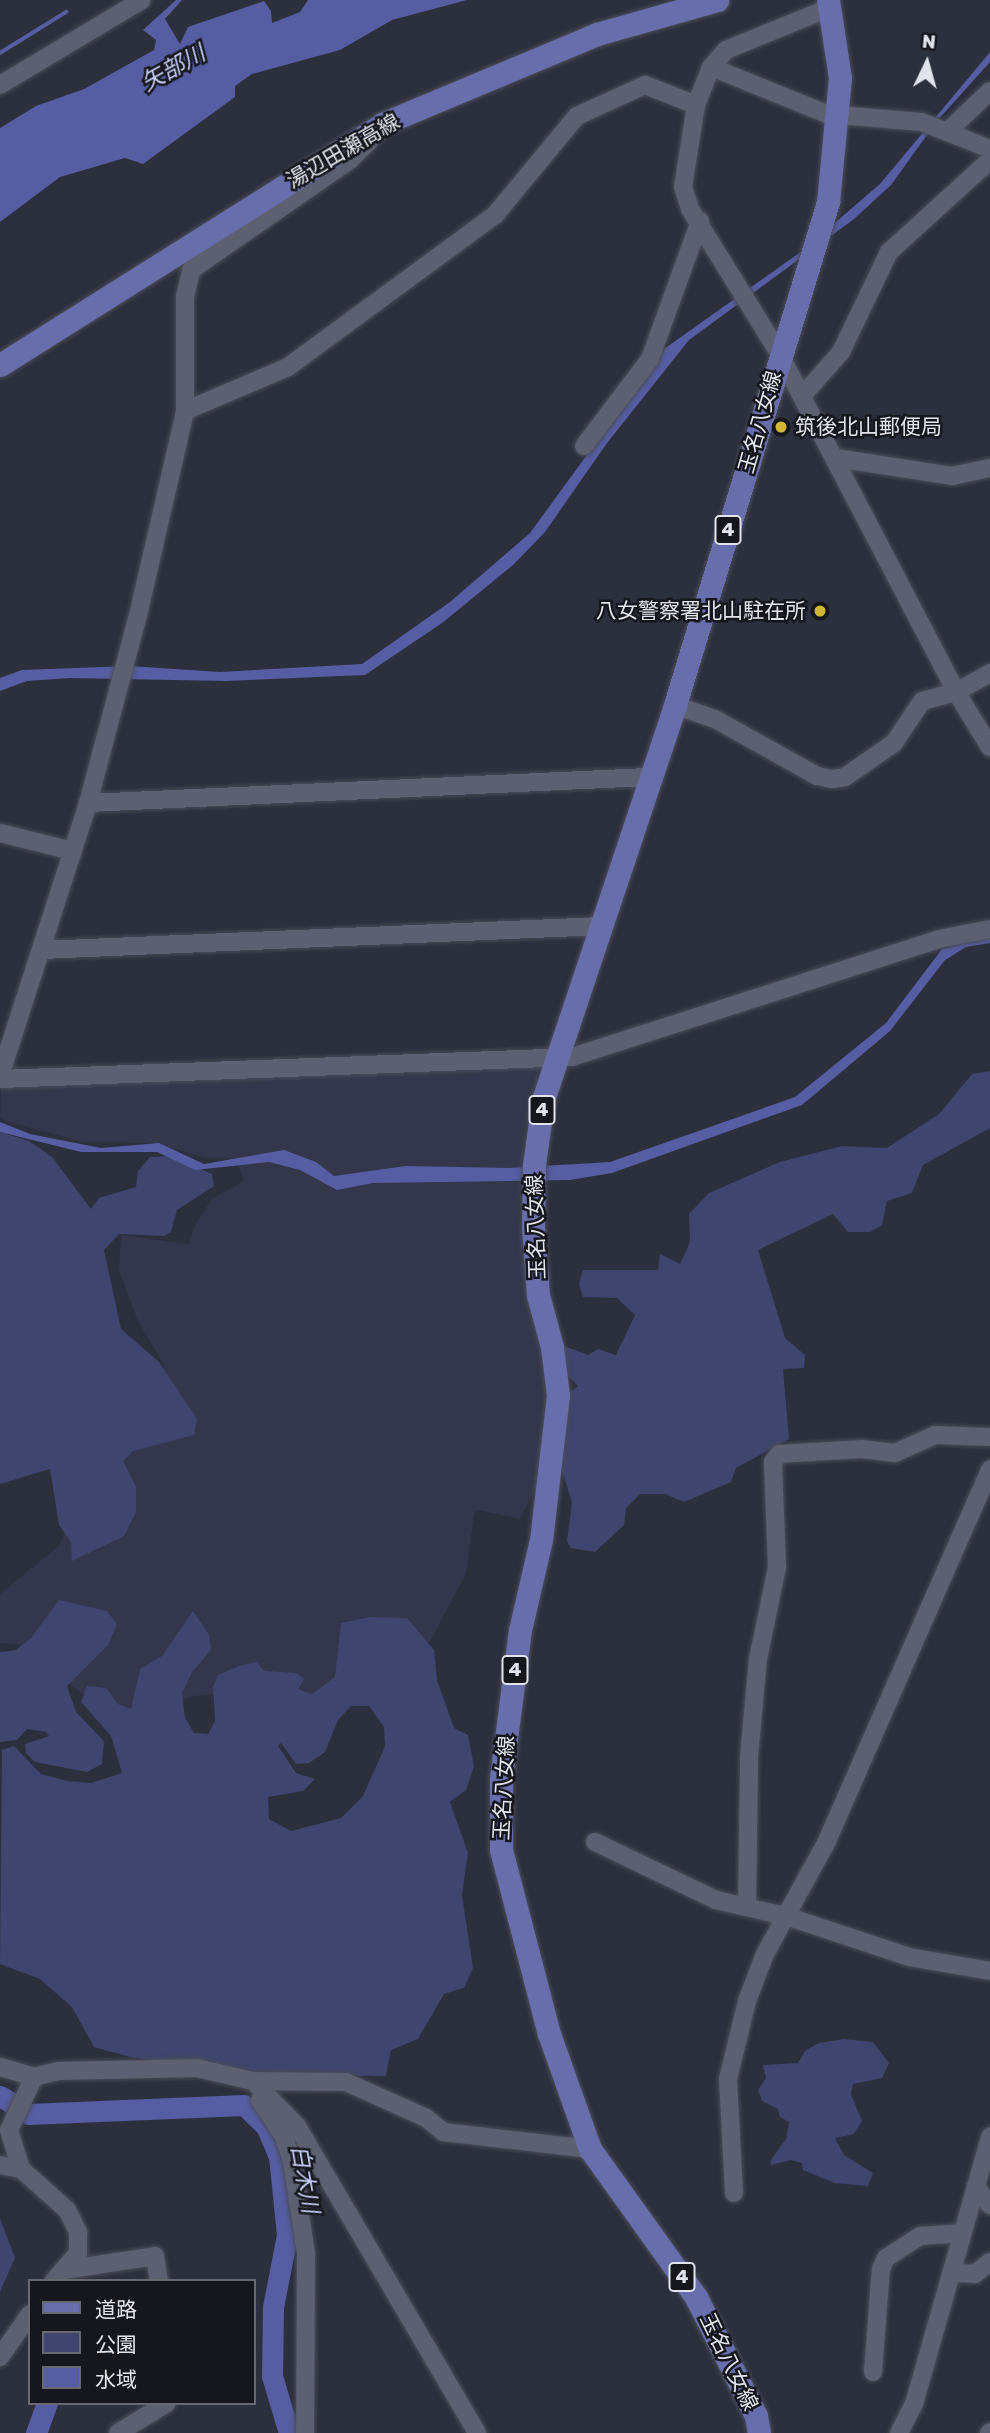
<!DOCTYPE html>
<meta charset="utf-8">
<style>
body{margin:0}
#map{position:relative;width:990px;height:2433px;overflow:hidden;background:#2c2f3c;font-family:Rubik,"Noto Sans JP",sans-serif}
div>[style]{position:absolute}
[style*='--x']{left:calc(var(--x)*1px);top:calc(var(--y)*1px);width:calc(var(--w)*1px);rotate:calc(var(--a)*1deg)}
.built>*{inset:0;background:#34374b}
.green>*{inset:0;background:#3f456e}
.water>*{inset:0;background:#565da2}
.stream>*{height:3.5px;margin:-1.75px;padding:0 1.75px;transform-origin:1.75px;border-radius:1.75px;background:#565da2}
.river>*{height:21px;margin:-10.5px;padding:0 10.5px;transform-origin:10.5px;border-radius:10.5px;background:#565da2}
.roads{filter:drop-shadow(0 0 2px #4a4c58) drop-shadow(0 0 2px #4a4c58)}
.minor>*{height:18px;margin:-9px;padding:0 9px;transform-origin:9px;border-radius:9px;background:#5d6070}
.major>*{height:23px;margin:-11.5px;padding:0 11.5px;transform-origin:11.5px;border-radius:11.5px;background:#686eac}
.dots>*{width:19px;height:19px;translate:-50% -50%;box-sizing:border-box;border:4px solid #16171d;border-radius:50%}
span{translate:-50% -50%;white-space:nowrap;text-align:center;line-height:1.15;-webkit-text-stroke:5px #16171d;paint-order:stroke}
.shield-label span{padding:2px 5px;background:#16171d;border:2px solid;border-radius:5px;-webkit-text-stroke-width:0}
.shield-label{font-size:19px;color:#e2e4ed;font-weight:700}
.street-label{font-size:21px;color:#e2e4ed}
.poi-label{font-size:21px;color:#e2e4ed}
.left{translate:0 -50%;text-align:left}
.right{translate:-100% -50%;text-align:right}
.water-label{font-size:23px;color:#c7cef6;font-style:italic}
.legend{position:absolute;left:28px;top:2279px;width:228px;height:126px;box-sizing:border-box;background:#16171d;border:2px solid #686970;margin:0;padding:9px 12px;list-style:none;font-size:21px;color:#e2e4ed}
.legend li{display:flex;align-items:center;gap:14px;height:35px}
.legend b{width:35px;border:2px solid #686970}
.north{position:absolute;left:892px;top:28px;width:70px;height:70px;-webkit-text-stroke:5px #16171d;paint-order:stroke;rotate:5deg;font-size:19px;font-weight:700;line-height:28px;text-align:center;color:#e2e4ed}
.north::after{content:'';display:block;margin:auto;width:24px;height:32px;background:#e2e4ed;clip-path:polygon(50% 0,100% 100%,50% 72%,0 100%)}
</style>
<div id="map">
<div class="built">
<div style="clip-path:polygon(541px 1063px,525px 1128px,518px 1212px,547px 1387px,547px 1422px,541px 1478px,520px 1519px,478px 1510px,474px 1513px,466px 1574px,430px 1641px,367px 1683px,319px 1701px,270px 1690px,193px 1696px,104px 1728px,84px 1695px,17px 1644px,0 1643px,0 1594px,60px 1545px,67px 1523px,61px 1480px,165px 1423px,164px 1365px,138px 1321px,119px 1270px,121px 1235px,189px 1244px,195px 1225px,212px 1199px,244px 1181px,236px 1159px,207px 1158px,154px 1143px,83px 1142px,6px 1121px,0 1118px,1px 1087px)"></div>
</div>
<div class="green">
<div style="clip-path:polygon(990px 1071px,990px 1128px,923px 1165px,912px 1193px,887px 1201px,882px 1225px,870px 1232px,848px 1232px,833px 1214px,758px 1250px,785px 1338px,805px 1355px,804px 1368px,783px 1369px,789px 1439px,736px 1468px,731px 1482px,684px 1502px,665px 1494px,640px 1494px,626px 1508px,624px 1525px,595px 1552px,571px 1548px,567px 1541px,572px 1502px,560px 1465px,567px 1394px,578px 1386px,566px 1374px,564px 1346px,588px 1355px,598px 1349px,616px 1355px,635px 1315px,617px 1298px,583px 1297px,579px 1284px,583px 1270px,658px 1270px,660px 1254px,680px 1264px,690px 1242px,689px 1214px,709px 1193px,780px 1162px,842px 1146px,887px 1148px,939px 1114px,972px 1074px)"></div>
<div style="clip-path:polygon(0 1132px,29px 1141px,52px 1157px,91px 1209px,99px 1198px,136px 1187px,138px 1171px,150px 1157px,170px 1156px,212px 1174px,214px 1186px,177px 1210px,171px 1232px,164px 1236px,119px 1234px,104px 1250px,121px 1329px,159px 1362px,197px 1419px,194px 1435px,133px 1451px,123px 1461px,136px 1487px,136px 1512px,124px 1536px,72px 1561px,71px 1542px,59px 1525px,50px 1469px,0 1484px)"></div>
<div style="clip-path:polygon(59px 1600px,107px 1611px,117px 1624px,108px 1645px,67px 1686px,76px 1712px,104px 1741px,102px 1764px,87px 1772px,35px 1762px,26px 1753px,25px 1744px,49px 1736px,46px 1732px,27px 1729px,17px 1740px,0 1742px,0 1652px,16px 1650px,31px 1638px)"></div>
<div style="clip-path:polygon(evenodd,193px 1611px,209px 1635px,211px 1650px,192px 1672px,182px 1693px,185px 1718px,194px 1733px,208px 1734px,215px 1721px,213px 1687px,218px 1675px,239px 1666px,257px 1662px,264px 1671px,297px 1673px,304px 1679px,298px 1689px,312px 1694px,335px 1677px,341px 1623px,370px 1617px,407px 1618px,434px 1650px,437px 1680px,454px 1728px,468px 1735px,474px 1766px,466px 1790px,450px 1802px,468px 1853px,462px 1895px,473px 1968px,464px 1988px,444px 1994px,418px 2039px,391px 2050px,386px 2076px,253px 2075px,130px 2057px,94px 2047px,72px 2007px,40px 1979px,0 1964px,2px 1750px,14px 1746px,41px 1774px,67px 1781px,91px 1783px,122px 1773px,111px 1736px,81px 1702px,87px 1686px,106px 1688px,118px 1704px,131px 1709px,140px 1669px,162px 1656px,193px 1611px,351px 1706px,369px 1706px,384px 1727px,385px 1746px,363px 1796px,341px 1818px,291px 1831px,269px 1819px,268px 1797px,303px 1791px,315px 1779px,296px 1773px,278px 1746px,281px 1743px,296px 1764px,309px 1763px,325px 1752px,338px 1720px,351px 1706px)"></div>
<div style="clip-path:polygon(844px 2039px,873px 2042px,889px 2063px,882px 2078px,853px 2084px,851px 2094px,862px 2121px,854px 2134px,835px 2138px,844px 2155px,873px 2173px,868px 2186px,835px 2183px,803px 2170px,802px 2163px,791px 2160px,771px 2165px,770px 2161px,786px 2139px,789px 2122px,780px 2117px,778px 2109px,762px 2101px,758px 2090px,766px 2078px,763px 2065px,798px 2063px,805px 2051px,819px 2043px)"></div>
<div style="clip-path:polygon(0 2218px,15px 2258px,0 2292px)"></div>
</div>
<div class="water">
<div style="clip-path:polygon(176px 0,182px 0,165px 19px,180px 44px,188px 27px,264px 1px,271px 11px,272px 23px,300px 12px,308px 0,467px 0,392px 20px,340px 50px,252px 74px,235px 86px,235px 97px,143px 164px,125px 158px,60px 177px,0 222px,0 128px,36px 106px,84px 89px,154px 50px,156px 40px,143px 30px)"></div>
<div style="clip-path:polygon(990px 52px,990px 62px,937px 121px,891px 185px,854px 219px,689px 340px,607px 443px,545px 532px,513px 565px,442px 623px,365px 675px,226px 681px,70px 678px,27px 681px,0 691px,0 678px,22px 670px,130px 666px,220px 672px,362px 664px,450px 602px,530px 533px,664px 349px,802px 251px,880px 184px)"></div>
<div style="clip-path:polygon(990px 936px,990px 943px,966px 947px,945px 960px,890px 1031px,802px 1105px,612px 1173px,570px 1180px,373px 1183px,337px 1190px,300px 1170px,269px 1162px,195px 1170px,157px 1152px,81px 1152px,0 1132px,0 1122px,30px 1134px,101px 1148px,159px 1143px,204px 1164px,284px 1150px,316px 1162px,334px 1176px,406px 1166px,509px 1168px,610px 1162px,795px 1097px,886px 1023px,942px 949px)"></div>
</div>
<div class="stream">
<div style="--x:0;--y:53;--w:78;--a:-31.8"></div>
</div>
<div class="river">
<div style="--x:0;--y:2096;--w:34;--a:32"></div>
<div style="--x:29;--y:2114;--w:215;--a:-2.4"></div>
<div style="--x:244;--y:2105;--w:30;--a:44"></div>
<div style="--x:266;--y:2126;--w:33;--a:67"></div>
<div style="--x:279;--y:2156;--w:79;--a:84.2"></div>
<div style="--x:287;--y:2235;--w:73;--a:101"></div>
<div style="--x:273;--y:2307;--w:69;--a:90.8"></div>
<div style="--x:272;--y:2376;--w:59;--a:73.4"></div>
<div style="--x:36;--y:2433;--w:32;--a:-70"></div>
</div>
<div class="roads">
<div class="minor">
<div style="--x:829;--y:8;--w:111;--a:157.8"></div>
<div style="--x:726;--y:50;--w:23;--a:131"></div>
<div style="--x:711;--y:67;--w:41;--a:111.5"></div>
<div style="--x:696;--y:105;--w:83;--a:99"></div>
<div style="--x:683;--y:187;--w:23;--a:72"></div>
<div style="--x:690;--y:209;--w:169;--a:58.3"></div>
<div style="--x:779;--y:353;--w:382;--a:62.4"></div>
<div style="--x:956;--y:692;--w:65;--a:58.3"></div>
<div style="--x:711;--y:67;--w:125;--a:22.1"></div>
<div style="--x:827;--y:114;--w:95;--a:4.8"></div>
<div style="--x:922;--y:122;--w:73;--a:21.7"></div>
<div style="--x:0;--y:85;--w:165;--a:-30.9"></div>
<div style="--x:947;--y:132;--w:59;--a:-43.6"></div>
<div style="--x:802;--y:396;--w:59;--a:-48.4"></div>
<div style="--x:841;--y:352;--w:111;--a:-64.4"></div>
<div style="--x:889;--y:252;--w:137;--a:-42.3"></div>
<div style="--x:185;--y:411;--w:112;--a:-23.1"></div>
<div style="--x:288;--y:367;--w:257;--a:-36.3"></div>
<div style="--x:495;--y:215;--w:129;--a:-50.4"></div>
<div style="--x:577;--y:116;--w:75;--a:-24.5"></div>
<div style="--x:645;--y:85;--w:55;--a:21.4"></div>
<div style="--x:584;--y:446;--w:109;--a:-52.8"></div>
<div style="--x:650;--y:359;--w:147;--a:-70.1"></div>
<div style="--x:836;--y:458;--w:117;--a:8.8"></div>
<div style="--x:952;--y:476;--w:39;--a:-12"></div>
<div style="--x:675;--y:705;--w:42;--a:19.3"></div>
<div style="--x:715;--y:719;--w:117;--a:29.2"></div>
<div style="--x:817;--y:776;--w:16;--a:11"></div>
<div style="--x:833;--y:779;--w:12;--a:-9"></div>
<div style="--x:845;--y:777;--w:60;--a:-34.8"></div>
<div style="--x:894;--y:743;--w:50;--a:-56.3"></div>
<div style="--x:922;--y:701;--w:35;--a:-15"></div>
<div style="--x:956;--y:692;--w:39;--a:-29"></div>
<div style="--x:88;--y:803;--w:561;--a:-2.66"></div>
<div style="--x:0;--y:833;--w:75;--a:13.9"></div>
<div style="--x:41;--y:950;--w:561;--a:-2.45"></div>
<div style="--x:0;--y:1076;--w:287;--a:-72.1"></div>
<div style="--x:88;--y:803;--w:199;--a:-75.1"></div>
<div style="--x:139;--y:611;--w:205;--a:-77"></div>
<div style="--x:185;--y:411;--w:114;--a:-90"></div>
<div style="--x:185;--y:297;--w:28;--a:-77"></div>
<div style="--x:191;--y:270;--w:193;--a:-34.7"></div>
<div style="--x:350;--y:160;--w:31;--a:-45"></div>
<div style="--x:0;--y:1079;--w:572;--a:-2.2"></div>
<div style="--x:572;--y:1057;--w:386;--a:-17.8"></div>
<div style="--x:939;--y:939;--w:52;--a:-11.1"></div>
<div style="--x:595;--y:1842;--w:134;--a:25.6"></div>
<div style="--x:716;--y:1900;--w:75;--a:13.1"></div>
<div style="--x:789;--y:1917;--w:126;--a:18.4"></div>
<div style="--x:909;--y:1957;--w:82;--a:9.8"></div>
<div style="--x:747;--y:1907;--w:150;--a:-89.2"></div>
<div style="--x:749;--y:1757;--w:98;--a:-84.8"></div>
<div style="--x:758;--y:1659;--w:94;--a:-78.3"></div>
<div style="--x:777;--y:1567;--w:105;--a:-92.2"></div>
<div style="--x:773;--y:1462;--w:10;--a:-53"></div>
<div style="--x:779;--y:1454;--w:83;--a:-3.4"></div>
<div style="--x:862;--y:1449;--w:33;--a:7"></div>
<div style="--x:895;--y:1453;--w:44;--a:-24.2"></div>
<div style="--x:935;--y:1435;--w:55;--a:2.1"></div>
<div style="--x:0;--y:2067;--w:35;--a:16"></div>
<div style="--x:34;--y:2077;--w:25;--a:-14"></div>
<div style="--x:58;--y:2071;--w:139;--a:-1.2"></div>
<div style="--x:197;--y:2068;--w:57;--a:13.1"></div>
<div style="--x:253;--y:2081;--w:93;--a:0.6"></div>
<div style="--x:346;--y:2082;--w:88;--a:24.2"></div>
<div style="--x:426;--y:2118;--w:22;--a:39"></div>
<div style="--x:443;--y:2132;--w:148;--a:6.6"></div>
<div style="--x:253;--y:2081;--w:63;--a:45.6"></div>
<div style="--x:297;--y:2126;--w:356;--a:59.6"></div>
<div style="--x:260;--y:2100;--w:44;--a:57"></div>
<div style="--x:284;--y:2137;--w:26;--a:72"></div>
<div style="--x:292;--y:2162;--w:92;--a:81.3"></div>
<div style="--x:306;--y:2253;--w:180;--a:90.3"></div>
<div style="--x:0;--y:2165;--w:21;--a:11"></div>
<div style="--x:21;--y:2169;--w:62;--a:41.7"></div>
<div style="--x:67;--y:2210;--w:25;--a:63"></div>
<div style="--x:78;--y:2232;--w:21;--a:90"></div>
<div style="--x:78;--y:2253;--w:37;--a:131"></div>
<div style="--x:21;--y:2169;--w:41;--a:-107.1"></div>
<div style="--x:9;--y:2130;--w:59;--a:-64.7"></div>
<div style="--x:976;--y:2187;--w:23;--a:52"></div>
<div style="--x:734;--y:2193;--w:114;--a:-93"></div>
<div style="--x:728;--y:2079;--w:80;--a:-76.3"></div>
<div style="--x:747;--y:2001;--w:50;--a:-69"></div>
<div style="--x:765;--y:1954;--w:129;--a:-61.2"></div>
<div style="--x:827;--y:1841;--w:406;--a:-66.3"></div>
<div style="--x:64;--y:2270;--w:92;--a:-8.7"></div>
<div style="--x:155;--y:2256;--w:25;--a:81"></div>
<div style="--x:951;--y:2273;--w:24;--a:2"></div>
<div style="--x:975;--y:2274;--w:19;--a:-39"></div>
<div style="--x:0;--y:2357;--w:52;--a:-55.1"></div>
<div style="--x:873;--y:2372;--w:103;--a:-85.6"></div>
<div style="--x:881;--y:2269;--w:12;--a:-66"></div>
<div style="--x:886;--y:2258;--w:40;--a:-32.9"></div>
<div style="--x:920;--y:2236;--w:43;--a:-4"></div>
<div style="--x:118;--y:2433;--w:57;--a:-31.5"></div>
<div style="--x:899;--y:2433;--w:33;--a:-63"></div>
<div style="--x:914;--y:2404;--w:278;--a:-74.1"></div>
<div style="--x:989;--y:2433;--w:1;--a:-45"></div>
</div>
<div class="major">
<div style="--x:0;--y:365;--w:452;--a:-32.2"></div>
<div style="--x:382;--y:124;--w:233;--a:-22.7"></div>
<div style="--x:597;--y:34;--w:125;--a:-15.8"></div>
<div style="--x:759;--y:2433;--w:17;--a:-100"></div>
<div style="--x:756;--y:2416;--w:133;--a:-116.8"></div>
<div style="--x:696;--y:2297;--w:182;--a:-125.6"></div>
<div style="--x:590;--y:2149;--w:122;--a:-109.6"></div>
<div style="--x:549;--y:2034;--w:190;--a:-104.6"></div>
<div style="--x:501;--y:1850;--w:72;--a:-90"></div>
<div style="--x:501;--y:1778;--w:149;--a:-82.7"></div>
<div style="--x:520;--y:1630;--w:92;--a:-76.9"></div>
<div style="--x:541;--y:1540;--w:146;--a:-83.3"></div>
<div style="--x:558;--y:1395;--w:48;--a:-97.1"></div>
<div style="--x:552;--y:1347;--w:54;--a:-105.1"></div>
<div style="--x:538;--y:1295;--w:68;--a:-94.2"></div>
<div style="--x:533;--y:1227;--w:62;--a:-89.1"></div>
<div style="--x:534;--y:1165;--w:66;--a:-82.1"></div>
<div style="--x:543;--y:1100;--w:416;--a:-71.5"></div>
<div style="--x:675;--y:705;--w:526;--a:-73.08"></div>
<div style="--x:828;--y:202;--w:125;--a:-84.5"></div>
<div style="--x:840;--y:78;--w:79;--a:-98.7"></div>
</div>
</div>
<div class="dots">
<div style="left:781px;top:427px;background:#d1b736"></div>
<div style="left:820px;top:611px;background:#d1b736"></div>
</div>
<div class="shield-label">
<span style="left:728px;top:530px">4</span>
<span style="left:542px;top:1110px">4</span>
<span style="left:515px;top:1670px">4</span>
<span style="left:682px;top:2277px">4</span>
</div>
<div class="street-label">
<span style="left:343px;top:151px;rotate:-30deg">湯辺田瀬高線</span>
<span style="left:760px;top:422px;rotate:-74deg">玉名八女線</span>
<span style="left:536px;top:1227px;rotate:-92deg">玉名八女線</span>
<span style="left:504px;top:1788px;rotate:-87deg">玉名八女線</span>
<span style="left:729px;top:2362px;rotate:64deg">玉名八女線</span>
</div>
<div class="poi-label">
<span class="left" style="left:795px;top:427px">筑後北山郵便局</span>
<span class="right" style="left:806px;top:611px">八女警察署北山駐在所</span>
</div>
<div class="water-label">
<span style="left:173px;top:68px;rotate:-29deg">矢部川</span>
<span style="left:305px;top:2179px;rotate:80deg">白木川</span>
</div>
<ul class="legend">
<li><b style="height:9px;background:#686eac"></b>道路</li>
<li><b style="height:19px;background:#3f456e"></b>公園</li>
<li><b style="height:19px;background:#565da2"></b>水域</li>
</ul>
<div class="north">N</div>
</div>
